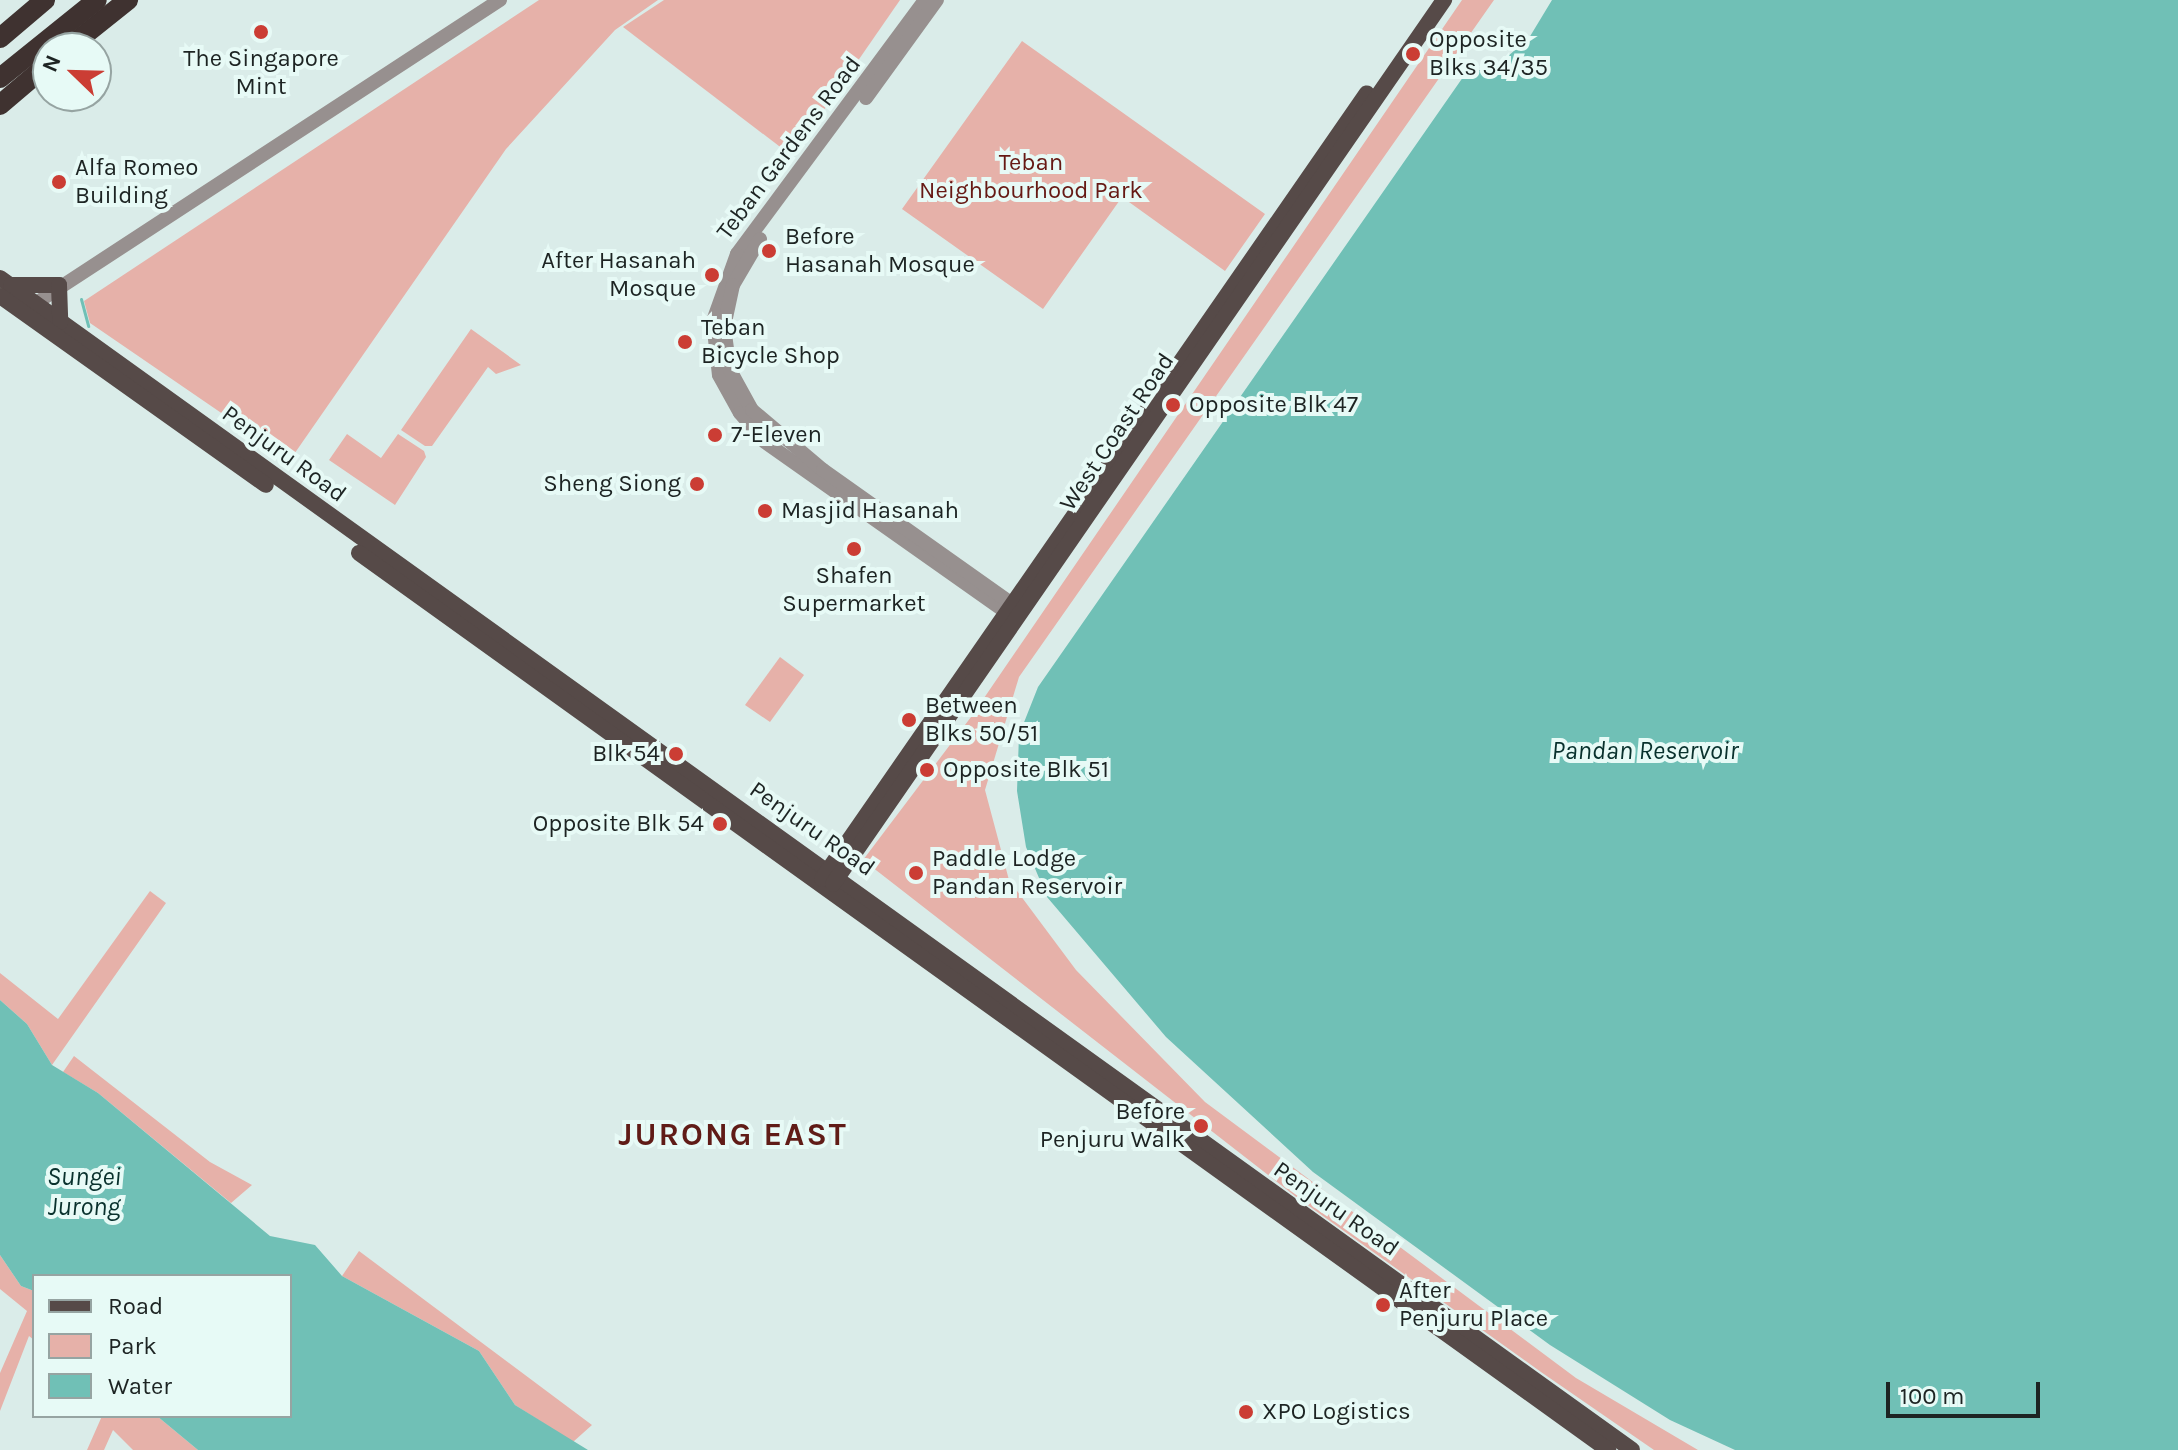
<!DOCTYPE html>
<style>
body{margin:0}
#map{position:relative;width:2178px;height:1450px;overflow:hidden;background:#daece9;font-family:Karla,sans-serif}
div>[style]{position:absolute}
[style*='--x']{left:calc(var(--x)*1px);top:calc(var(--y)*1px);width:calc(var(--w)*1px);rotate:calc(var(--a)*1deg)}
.green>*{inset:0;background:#e6b1a9}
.water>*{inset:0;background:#70c0b6}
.stream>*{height:3px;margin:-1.5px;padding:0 1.5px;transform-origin:1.5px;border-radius:1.5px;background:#70c0b6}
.minor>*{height:14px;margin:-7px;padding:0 7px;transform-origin:7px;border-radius:7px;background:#97908f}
.major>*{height:16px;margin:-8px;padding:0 8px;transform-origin:8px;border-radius:8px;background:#564a48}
.highway>*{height:20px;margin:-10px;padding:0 10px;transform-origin:10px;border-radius:10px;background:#3f3230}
.dots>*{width:22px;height:22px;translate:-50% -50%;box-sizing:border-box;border:4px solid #e7faf6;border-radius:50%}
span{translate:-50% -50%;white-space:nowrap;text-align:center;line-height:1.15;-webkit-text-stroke:8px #e7faf6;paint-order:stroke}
.poi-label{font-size:24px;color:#1d2423}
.left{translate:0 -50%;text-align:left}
.right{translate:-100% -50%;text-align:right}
.street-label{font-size:24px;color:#1d2423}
.park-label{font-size:24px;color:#661914}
.water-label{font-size:26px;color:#09312d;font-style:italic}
.district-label{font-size:32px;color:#601c17;font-weight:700;letter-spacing:2px}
.legend{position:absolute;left:32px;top:1274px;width:260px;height:144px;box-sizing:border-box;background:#e7faf6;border:2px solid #96a4a2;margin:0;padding:10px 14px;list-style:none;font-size:24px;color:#1d2423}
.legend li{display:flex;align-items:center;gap:16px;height:40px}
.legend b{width:40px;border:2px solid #96a4a2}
.north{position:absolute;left:32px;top:32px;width:80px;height:80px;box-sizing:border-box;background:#e7faf6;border:2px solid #96a4a2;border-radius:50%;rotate:293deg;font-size:22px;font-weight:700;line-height:32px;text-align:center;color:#1d2423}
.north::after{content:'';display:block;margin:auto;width:28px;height:36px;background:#cb3d34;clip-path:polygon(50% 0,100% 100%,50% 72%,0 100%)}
.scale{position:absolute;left:1886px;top:1382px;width:154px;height:36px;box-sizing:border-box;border:4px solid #1d2423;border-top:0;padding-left:10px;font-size:24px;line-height:28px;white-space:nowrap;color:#1d2423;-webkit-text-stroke:6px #e7faf6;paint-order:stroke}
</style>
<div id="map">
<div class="green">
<div style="clip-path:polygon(539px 0,658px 0,615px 30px,506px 149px,290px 460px,90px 323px,84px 301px)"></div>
<div style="clip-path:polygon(664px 0,900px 0,792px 156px,623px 27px)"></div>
<div style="clip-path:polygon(1462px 0,1494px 0,1019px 677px,985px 790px,1009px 880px,1076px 970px,1205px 1102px,1576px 1378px,1698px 1450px,1654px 1450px,1541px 1372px,1295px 1196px,863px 860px,971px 717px)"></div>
<div style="clip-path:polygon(1022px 41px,1265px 214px,1225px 271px,1122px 197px,1043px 309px,902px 209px)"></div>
<div style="clip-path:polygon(471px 329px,521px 365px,496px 374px,488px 367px,432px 446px,425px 446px,401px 430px)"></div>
<div style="clip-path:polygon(347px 434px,381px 458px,398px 434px,424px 451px,426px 457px,395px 505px,329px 460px)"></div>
<div style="clip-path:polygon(780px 657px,804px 675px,770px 722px,745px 705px)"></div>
<div style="clip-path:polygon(150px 891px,166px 903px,52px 1065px,27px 1024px,0 1000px,0 973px,58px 1019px)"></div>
<div style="clip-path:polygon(74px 1056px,210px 1162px,252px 1185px,231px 1203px,98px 1093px,63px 1072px)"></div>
<div style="clip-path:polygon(359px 1251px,592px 1425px,573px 1442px,515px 1405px,479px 1351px,342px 1276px)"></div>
<div style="clip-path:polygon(0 1255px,21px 1286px,34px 1291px,34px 1340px,29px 1336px,0 1411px,0 1373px,27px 1311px,0 1289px)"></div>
<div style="clip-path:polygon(102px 1416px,157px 1416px,198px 1450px,133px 1450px,113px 1430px,104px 1450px,87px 1450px)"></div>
</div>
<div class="water">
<div style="clip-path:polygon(1552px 0,2178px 0,2178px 1450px,1735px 1450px,1670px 1420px,1550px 1345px,1313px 1172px,1166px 1037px,1047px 897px,1026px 847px,1017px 791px,1019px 735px,1038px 687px,1468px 70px,1492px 70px,1529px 38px)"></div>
<div style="clip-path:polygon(0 1000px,27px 1024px,52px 1065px,98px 1093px,270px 1236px,315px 1245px,342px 1276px,479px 1351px,515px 1405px,588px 1450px,198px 1450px,157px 1416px,290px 1416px,290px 1276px,34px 1276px,34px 1291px,21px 1286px,0 1255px)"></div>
</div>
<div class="stream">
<div style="--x:81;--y:299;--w:28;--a:75"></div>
</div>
<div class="minor">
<div style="--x:925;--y:0;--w:316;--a:126.5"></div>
<div style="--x:737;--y:254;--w:71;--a:109.7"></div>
<div style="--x:713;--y:321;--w:54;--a:83.7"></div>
<div style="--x:719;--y:375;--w:43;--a:61.1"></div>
<div style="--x:740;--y:413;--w:38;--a:49"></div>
<div style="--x:765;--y:442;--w:304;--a:35.2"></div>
<div style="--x:866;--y:98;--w:121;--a:-54.1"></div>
<div style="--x:760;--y:239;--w:53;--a:120.4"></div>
<div style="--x:733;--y:285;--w:43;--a:102.1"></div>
<div style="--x:724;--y:327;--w:43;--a:82.1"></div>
<div style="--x:730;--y:370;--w:46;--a:61.2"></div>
<div style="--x:752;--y:410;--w:93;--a:40.2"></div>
<div style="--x:823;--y:470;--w:240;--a:35.3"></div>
<div style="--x:27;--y:309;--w:565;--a:-33.16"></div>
</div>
<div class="major">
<div style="--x:0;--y:278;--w:2009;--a:35.68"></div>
<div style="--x:11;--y:285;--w:48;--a:0"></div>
<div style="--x:59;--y:285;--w:37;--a:88"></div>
<div style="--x:0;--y:296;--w:326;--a:35.4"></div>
<div style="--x:359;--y:553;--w:1538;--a:35.68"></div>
<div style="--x:822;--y:879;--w:956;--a:-55.26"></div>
<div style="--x:833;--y:884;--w:1075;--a:-55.35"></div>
</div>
<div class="highway">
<div style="--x:0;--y:38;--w:59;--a:-40.2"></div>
<div style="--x:68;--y:48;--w:77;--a:-38.7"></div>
<div style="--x:0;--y:78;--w:124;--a:-38.8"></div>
<div style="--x:0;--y:105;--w:63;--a:-40.5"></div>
</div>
<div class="dots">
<div style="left:261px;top:32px;background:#cb3d34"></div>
<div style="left:1413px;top:54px;background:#cb3d34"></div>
<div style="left:59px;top:182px;background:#cb3d34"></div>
<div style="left:769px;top:251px;background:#cb3d34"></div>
<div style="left:712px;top:275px;background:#cb3d34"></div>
<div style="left:685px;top:342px;background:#cb3d34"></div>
<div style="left:1173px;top:405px;background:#cb3d34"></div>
<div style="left:715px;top:435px;background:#cb3d34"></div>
<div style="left:697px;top:484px;background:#cb3d34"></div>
<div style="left:765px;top:511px;background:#cb3d34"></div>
<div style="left:854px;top:549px;background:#cb3d34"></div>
<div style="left:909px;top:720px;background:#cb3d34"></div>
<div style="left:676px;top:754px;background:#cb3d34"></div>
<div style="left:927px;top:770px;background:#cb3d34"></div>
<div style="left:720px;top:824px;background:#cb3d34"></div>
<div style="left:916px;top:873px;background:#cb3d34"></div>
<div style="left:1201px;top:1126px;background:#cb3d34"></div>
<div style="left:1383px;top:1305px;background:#cb3d34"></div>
<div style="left:1246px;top:1412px;background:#cb3d34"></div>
</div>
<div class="poi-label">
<span class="left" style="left:1429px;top:54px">Opposite<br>Blks 34/35</span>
<span style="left:261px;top:73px">The Singapore<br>Mint</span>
<span class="left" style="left:75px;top:182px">Alfa Romeo<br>Building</span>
<span class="left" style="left:785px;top:251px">Before<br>Hasanah Mosque</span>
<span class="right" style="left:696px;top:275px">After Hasanah<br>Mosque</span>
<span class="left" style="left:701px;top:342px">Teban<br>Bicycle Shop</span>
<span class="left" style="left:1189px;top:405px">Opposite Blk 47</span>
<span class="left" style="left:731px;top:435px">7-Eleven</span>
<span class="right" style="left:681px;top:484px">Sheng Siong</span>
<span class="left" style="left:781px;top:511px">Masjid Hasanah</span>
<span style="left:854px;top:590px">Shafen<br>Supermarket</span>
<span class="left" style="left:925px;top:720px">Between<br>Blks 50/51</span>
<span class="right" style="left:660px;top:754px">Blk 54</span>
<span class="left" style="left:943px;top:770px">Opposite Blk 51</span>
<span class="right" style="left:704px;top:824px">Opposite Blk 54</span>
<span class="left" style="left:932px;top:873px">Paddle Lodge<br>Pandan Reservoir</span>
<span class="right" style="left:1185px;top:1126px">Before<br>Penjuru Walk</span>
<span class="left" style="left:1399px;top:1305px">After<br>Penjuru Place</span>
<span class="left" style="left:1262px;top:1412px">XPO Logistics</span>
</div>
<div class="street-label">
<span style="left:789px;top:148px;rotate:-53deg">Teban Gardens Road</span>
<span style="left:1117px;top:432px;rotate:-56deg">West Coast Road</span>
<span style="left:284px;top:454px;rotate:36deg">Penjuru Road</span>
<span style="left:812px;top:829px;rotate:35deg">Penjuru Road</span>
<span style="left:1336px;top:1209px;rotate:35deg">Penjuru Road</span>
</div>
<div class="park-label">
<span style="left:1031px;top:177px">Teban<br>Neighbourhood Park</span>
</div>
<div class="water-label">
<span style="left:1645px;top:751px">Pandan Reservoir</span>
<span style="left:84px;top:1192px">Sungei<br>Jurong</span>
</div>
<div class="district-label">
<span style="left:733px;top:1135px">JURONG EAST</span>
</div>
<ul class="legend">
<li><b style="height:10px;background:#564a48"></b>Road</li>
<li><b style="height:22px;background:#e6b1a9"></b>Park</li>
<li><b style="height:22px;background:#70c0b6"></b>Water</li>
</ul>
<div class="north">N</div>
<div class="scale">100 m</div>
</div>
